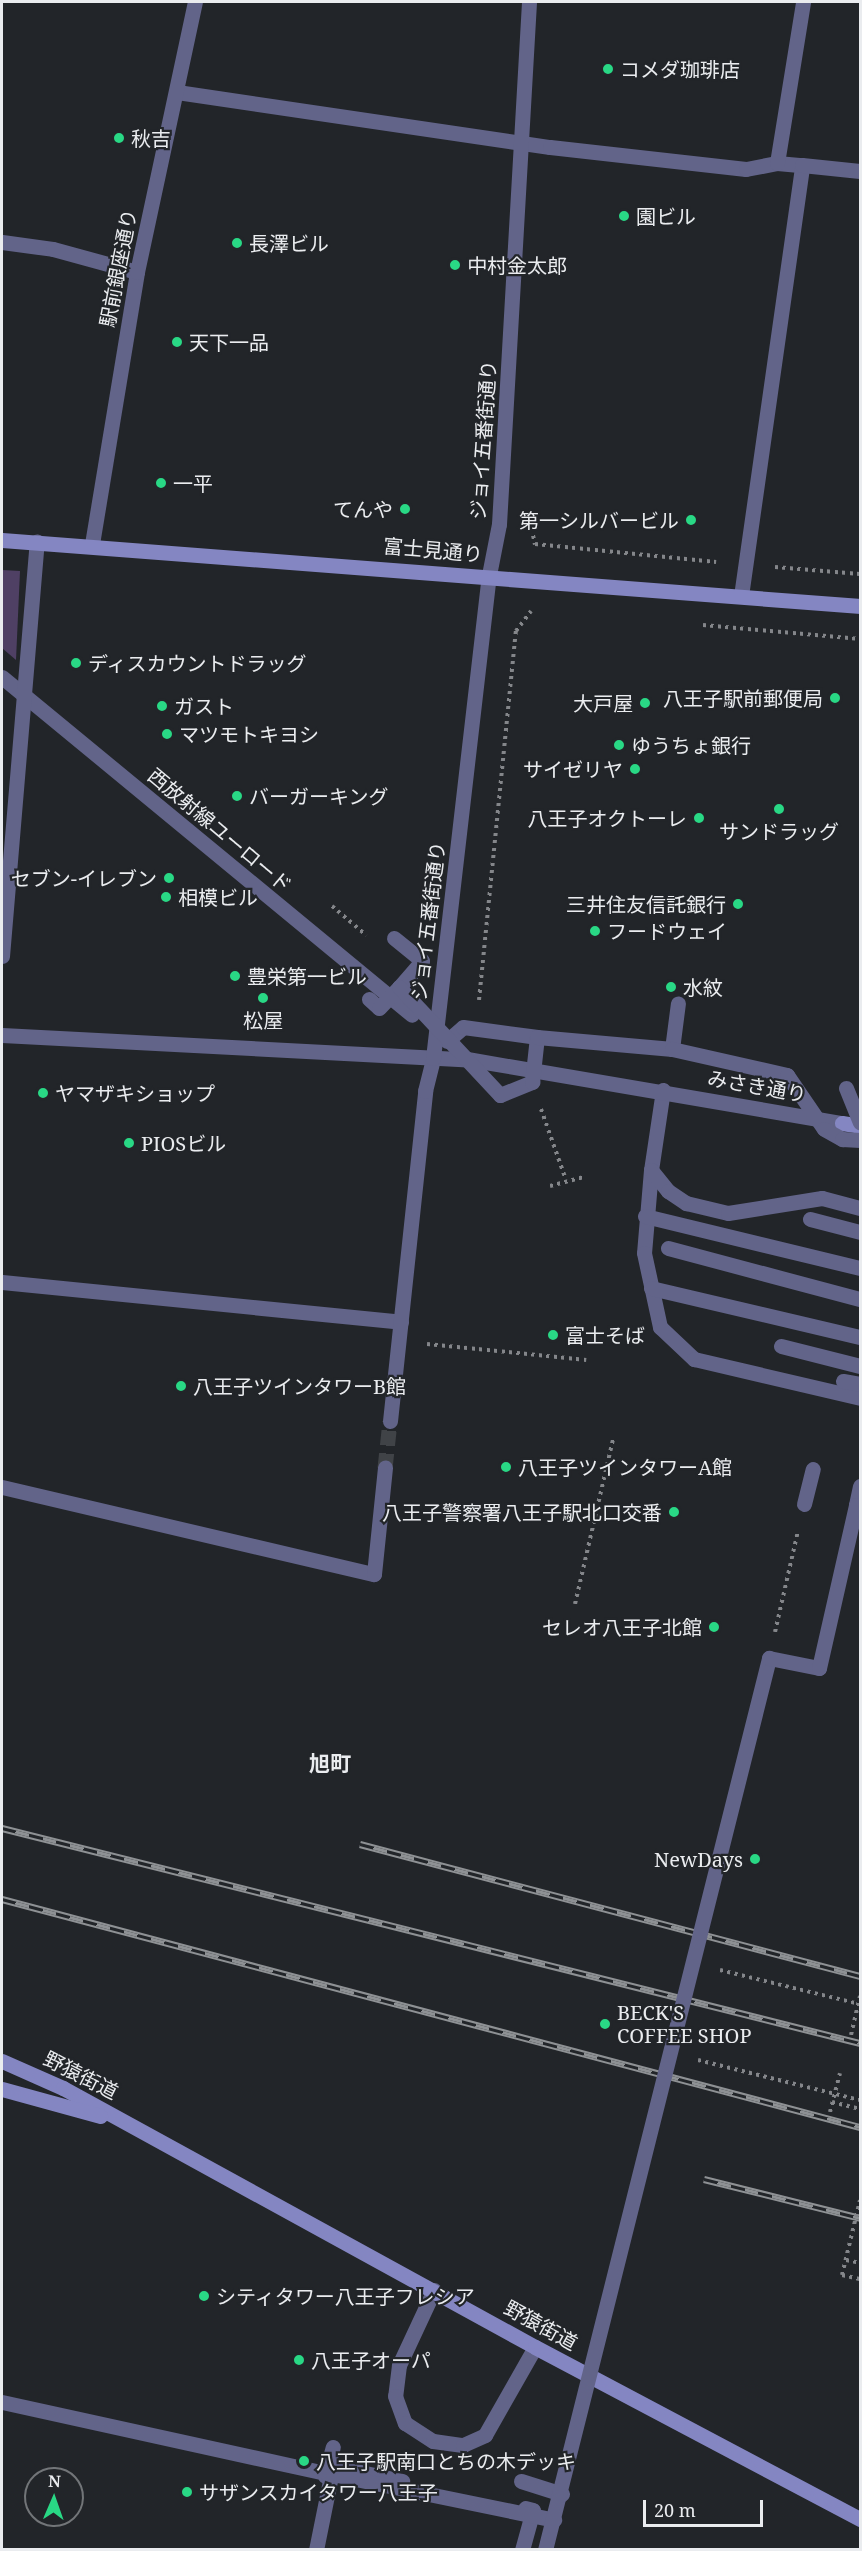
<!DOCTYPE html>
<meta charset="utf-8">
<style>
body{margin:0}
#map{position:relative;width:862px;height:2551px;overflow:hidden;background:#222529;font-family:"Noto Serif","Noto Sans JP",serif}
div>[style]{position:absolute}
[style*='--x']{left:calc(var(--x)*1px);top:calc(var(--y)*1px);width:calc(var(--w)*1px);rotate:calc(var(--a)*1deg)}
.green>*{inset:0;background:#4f4064}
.street-tunnel>*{height:15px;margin-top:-7.5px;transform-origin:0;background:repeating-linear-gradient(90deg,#404347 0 15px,transparent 0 23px)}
.path>*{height:4px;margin-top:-2px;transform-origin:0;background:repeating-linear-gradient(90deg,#84868a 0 3px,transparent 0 7.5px)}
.lane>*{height:15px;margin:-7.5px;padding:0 7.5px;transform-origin:7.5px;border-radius:7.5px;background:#626489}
.street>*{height:15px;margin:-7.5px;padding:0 7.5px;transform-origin:7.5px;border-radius:7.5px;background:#626489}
.secondary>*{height:15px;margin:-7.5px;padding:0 7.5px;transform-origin:7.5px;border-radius:7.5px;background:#8486c2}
.rail>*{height:7px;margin-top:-3.5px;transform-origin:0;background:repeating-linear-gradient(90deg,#222529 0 14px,#8e9194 0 28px);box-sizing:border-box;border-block:2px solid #8e9194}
.path-bridge>*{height:4px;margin-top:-2px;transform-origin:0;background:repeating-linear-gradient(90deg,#84868a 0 3px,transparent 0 7.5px)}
.street-bridge>*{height:15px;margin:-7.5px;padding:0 7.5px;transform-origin:7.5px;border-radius:7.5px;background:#626489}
.dots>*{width:16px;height:16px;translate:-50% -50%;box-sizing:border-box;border:3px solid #222529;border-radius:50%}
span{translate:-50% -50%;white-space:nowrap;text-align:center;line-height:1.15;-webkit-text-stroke:4.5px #222529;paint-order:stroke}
.poi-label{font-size:20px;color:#eaecef}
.left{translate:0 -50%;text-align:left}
.right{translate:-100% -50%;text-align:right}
.street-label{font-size:20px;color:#eaecef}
.neighbourhood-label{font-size:21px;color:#eaecef;font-weight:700}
.frame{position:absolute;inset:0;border:3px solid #eaecef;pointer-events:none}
.north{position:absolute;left:24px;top:2467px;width:60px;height:60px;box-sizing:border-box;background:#222529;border:2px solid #727578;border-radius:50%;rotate:2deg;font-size:16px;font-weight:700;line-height:24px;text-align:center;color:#eaecef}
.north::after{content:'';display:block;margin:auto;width:21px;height:27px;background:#29d885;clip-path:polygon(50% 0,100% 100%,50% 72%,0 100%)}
.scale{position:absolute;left:643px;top:2500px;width:120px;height:27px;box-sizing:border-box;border:3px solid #eaecef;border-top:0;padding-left:8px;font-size:18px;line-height:21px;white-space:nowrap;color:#eaecef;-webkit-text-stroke:4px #222529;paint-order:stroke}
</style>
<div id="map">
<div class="green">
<div style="clip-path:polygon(2px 570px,20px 571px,16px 660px,2px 648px)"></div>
</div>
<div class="street-tunnel">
<div style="--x:385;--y:1468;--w:47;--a:-83.9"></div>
</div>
<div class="path">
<div style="--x:530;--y:521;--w:24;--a:78"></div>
<div style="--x:535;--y:544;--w:182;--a:5.7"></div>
<div style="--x:775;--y:567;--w:85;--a:4.7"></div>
<div style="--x:703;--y:625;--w:158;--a:5.1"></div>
<div style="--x:332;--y:906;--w:45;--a:40.5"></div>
<div style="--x:479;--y:1000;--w:371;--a:-84.3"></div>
<div style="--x:516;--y:631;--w:25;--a:-53"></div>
<div style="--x:541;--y:1109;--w:75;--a:70.6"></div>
<div style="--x:550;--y:1186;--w:34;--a:-15"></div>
<div style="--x:427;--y:1344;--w:160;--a:5.7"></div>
<div style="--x:575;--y:1604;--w:169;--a:-77"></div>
<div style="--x:775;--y:1632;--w:104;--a:-77.2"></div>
<div style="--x:720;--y:1970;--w:144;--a:13.7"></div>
<div style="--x:851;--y:2035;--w:40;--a:-77"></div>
<div style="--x:698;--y:2060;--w:167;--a:13.9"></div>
<div style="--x:832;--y:2102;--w:29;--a:14"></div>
<div style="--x:830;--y:2112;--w:40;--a:-75.6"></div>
<div style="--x:846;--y:2260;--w:14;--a:12"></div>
<div style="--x:842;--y:2275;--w:18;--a:13"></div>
</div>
<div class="lane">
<div style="--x:177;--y:92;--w:377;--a:8.4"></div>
<div style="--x:550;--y:147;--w:197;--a:6.4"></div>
<div style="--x:746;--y:169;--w:32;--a:-11"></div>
<div style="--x:777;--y:163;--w:25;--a:5"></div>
<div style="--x:777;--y:163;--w:163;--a:-80.8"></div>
<div style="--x:663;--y:1090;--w:81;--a:98.5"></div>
<div style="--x:651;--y:1170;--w:83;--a:94.8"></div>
<div style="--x:644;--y:1253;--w:76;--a:77.8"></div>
<div style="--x:660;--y:1327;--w:47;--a:43.3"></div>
<div style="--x:694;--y:1359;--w:171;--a:13.2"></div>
<div style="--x:651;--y:1170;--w:27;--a:51"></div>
<div style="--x:668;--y:1191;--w:22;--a:34"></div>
<div style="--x:686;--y:1203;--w:43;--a:13.4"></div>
<div style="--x:728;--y:1213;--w:95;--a:-9.1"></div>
<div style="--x:822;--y:1198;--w:39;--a:15"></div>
<div style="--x:645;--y:1216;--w:221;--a:13.6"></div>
<div style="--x:651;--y:1288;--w:215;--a:13.2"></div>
<div style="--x:434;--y:2290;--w:83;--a:115"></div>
<div style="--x:399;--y:2365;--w:31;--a:97"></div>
<div style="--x:395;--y:2396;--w:29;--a:70"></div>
<div style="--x:405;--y:2423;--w:33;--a:33"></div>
<div style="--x:433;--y:2441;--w:30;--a:8"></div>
<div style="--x:463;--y:2445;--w:24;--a:-24"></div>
<div style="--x:485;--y:2435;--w:101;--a:-60.4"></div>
</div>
<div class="street">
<div style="--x:2;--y:242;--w:51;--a:7.8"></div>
<div style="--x:53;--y:249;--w:87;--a:15.3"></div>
<div style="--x:92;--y:544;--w:276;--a:-80.6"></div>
<div style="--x:137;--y:272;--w:276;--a:-77.9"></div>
<div style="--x:741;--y:596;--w:435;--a:-81.9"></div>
<div style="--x:802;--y:165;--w:58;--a:5.9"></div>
<div style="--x:2;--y:677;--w:531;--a:39.5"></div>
<div style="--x:394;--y:938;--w:36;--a:39"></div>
<div style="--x:422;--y:961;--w:35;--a:131"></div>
<div style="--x:2;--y:956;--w:416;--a:-85.2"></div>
<div style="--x:2;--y:1035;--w:466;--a:3"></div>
<div style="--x:467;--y:1059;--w:380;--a:9.7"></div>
<div style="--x:447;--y:1041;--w:21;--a:-41"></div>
<div style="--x:463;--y:1027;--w:75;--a:7.7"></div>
<div style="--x:672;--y:1049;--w:46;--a:-82.6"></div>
<div style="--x:810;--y:1219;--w:52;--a:14.6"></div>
<div style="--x:668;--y:1248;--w:199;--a:14.9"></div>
<div style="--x:2;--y:1282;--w:401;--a:5.7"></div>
<div style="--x:781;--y:1346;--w:81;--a:14.2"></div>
<div style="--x:843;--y:1381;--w:17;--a:10"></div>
<div style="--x:390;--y:1421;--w:332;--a:-83.9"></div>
<div style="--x:425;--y:1091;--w:34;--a:-76"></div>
<div style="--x:433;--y:1058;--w:486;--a:-83.4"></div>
<div style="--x:489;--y:575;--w:52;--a:-78.9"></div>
<div style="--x:499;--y:524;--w:523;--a:-86.71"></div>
<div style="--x:860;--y:1486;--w:19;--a:102"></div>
<div style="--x:856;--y:1505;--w:4;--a:14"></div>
<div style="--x:2;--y:1487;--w:382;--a:13.2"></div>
<div style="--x:374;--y:1574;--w:107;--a:-84.1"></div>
<div style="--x:804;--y:1504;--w:36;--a:-76"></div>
<div style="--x:2;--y:2402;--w:332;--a:12.4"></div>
<div style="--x:325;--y:2476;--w:30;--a:-75"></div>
<div style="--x:521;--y:2481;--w:43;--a:17.6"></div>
<div style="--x:316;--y:2550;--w:86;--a:-78.6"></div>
<div style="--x:333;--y:2466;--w:71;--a:12.3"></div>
<div style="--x:522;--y:2550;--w:41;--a:-74.6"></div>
<div style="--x:533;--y:2510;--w:8;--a:-166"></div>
</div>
<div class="secondary">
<div style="--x:2;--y:540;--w:861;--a:4.4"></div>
<div style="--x:842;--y:1123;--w:18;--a:9"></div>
<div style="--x:2;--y:2061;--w:67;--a:23.9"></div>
<div style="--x:63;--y:2088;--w:538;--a:28.75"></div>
<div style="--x:535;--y:2347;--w:368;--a:27.9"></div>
<div style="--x:2;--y:2089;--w:102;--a:15.4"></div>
</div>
<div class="rail">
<div style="--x:2;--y:1828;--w:885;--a:14.07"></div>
<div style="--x:360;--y:1844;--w:517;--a:14.79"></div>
<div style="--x:2;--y:1899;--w:888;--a:14.88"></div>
<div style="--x:704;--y:2179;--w:161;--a:14"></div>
</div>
<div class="path-bridge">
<div style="--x:842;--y:2275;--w:77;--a:-76.5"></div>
</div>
<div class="street-bridge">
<div style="--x:369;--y:999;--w:13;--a:42"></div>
<div style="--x:379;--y:1008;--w:29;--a:-46"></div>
<div style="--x:399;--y:987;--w:148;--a:46.9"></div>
<div style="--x:500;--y:1095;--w:35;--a:-22"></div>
<div style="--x:532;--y:1082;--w:45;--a:-83.7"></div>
<div style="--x:537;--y:1037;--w:136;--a:5.1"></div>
<div style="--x:672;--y:1049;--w:118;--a:12.7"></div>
<div style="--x:787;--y:1075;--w:65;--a:55.6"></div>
<div style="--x:824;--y:1129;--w:21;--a:29"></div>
<div style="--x:842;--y:1139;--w:18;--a:3"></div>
<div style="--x:846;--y:1088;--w:37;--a:68"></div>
<div style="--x:326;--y:2473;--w:233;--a:11.6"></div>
<div style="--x:545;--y:2550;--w:920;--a:-75.9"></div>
<div style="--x:769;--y:1658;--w:51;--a:11.3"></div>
<div style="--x:819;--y:1668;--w:167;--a:-77.2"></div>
</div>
<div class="dots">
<div style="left:608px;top:69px;background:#29d885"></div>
<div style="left:119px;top:138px;background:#29d885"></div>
<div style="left:624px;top:216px;background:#29d885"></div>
<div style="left:237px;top:243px;background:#29d885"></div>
<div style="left:455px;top:265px;background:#29d885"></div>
<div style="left:177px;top:342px;background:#29d885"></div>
<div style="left:161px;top:483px;background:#29d885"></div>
<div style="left:405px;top:509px;background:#29d885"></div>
<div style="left:691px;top:520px;background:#29d885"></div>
<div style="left:76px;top:663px;background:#29d885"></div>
<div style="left:835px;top:698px;background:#29d885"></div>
<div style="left:645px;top:703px;background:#29d885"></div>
<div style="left:162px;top:706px;background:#29d885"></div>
<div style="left:167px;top:734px;background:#29d885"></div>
<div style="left:619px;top:745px;background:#29d885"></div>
<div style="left:635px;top:769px;background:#29d885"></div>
<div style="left:237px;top:796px;background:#29d885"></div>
<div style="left:779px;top:809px;background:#29d885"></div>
<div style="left:699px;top:818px;background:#29d885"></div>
<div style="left:169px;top:878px;background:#29d885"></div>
<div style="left:166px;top:897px;background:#29d885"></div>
<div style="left:738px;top:904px;background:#29d885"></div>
<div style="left:595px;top:931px;background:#29d885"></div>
<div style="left:235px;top:976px;background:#29d885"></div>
<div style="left:671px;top:987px;background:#29d885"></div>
<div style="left:263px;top:998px;background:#29d885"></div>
<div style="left:43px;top:1093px;background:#29d885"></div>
<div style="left:129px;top:1143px;background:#29d885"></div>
<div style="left:553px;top:1335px;background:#29d885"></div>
<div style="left:181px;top:1386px;background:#29d885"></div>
<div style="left:506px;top:1467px;background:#29d885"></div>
<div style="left:674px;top:1512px;background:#29d885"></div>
<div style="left:714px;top:1627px;background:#29d885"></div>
<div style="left:755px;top:1859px;background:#29d885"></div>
<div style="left:605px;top:2024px;background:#29d885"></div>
<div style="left:204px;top:2296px;background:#29d885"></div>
<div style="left:299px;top:2360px;background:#29d885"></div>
<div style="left:304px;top:2461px;background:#29d885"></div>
<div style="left:187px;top:2492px;background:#29d885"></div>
</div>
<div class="poi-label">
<span class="left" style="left:620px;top:69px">コメダ珈琲店</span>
<span class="left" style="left:131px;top:138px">秋吉</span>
<span class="left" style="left:636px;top:216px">園ビル</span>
<span class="left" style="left:249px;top:243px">長澤ビル</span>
<span class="left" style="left:467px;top:265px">中村金太郎</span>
<span class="left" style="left:189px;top:342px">天下一品</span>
<span class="left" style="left:173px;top:483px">一平</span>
<span class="right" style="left:393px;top:509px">てんや</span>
<span class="right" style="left:679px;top:520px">第一シルバービル</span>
<span class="left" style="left:88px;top:663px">ディスカウントドラッグ</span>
<span class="right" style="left:823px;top:698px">八王子駅前郵便局</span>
<span class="right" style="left:633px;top:703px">大戸屋</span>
<span class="left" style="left:174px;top:706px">ガスト</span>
<span class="left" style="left:179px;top:734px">マツモトキヨシ</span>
<span class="left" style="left:631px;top:745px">ゆうちょ銀行</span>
<span class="right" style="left:623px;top:769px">サイゼリヤ</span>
<span class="left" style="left:249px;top:796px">バーガーキング</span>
<span class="right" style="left:687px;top:818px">八王子オクトーレ</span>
<span style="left:779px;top:831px">サンドラッグ</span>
<span class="right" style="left:157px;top:878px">セブン-イレブン</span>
<span class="left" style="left:178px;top:897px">相模ビル</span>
<span class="right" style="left:726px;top:904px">三井住友信託銀行</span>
<span class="left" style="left:607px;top:931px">フードウェイ</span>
<span class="left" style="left:247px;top:976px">豊栄第一ビル</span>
<span class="left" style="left:683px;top:987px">水紋</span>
<span style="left:263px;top:1020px">松屋</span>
<span class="left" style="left:55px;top:1093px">ヤマザキショップ</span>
<span class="left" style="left:141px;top:1143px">PIOSビル</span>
<span class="left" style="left:565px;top:1335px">富士そば</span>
<span class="left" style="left:193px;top:1386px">八王子ツインタワーB館</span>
<span class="left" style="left:518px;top:1467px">八王子ツインタワーA館</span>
<span class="right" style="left:662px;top:1512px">八王子警察署八王子駅北口交番</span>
<span class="right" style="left:702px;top:1627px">セレオ八王子北館</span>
<span class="right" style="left:743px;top:1859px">NewDays</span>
<span class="left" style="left:617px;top:2024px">BECK'S<br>COFFEE SHOP</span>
<span class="left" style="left:216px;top:2296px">シティタワー八王子フレシア</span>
<span class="left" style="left:311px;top:2360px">八王子オーパ</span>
<span class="left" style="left:316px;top:2461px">八王子駅南口とちの木デッキ</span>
<span class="left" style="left:199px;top:2492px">サザンスカイタワー八王子</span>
</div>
<div class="street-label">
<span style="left:118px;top:268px;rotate:-79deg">駅前銀座通り</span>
<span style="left:483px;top:440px;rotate:-86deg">ジョイ五番街通り</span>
<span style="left:433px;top:550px;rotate:5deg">富士見通り</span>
<span style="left:220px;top:830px;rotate:40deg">西放射線ユーロード</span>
<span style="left:428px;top:921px;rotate:-83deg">ジョイ五番街通り</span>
<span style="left:757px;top:1086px;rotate:10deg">みさき通り</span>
<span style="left:81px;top:2075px;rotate:27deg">野猿街道</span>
<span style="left:541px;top:2325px;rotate:29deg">野猿街道</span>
</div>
<div class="neighbourhood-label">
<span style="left:330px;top:1763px">旭町</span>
</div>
<div class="frame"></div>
<div class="north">N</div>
<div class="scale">20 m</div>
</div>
